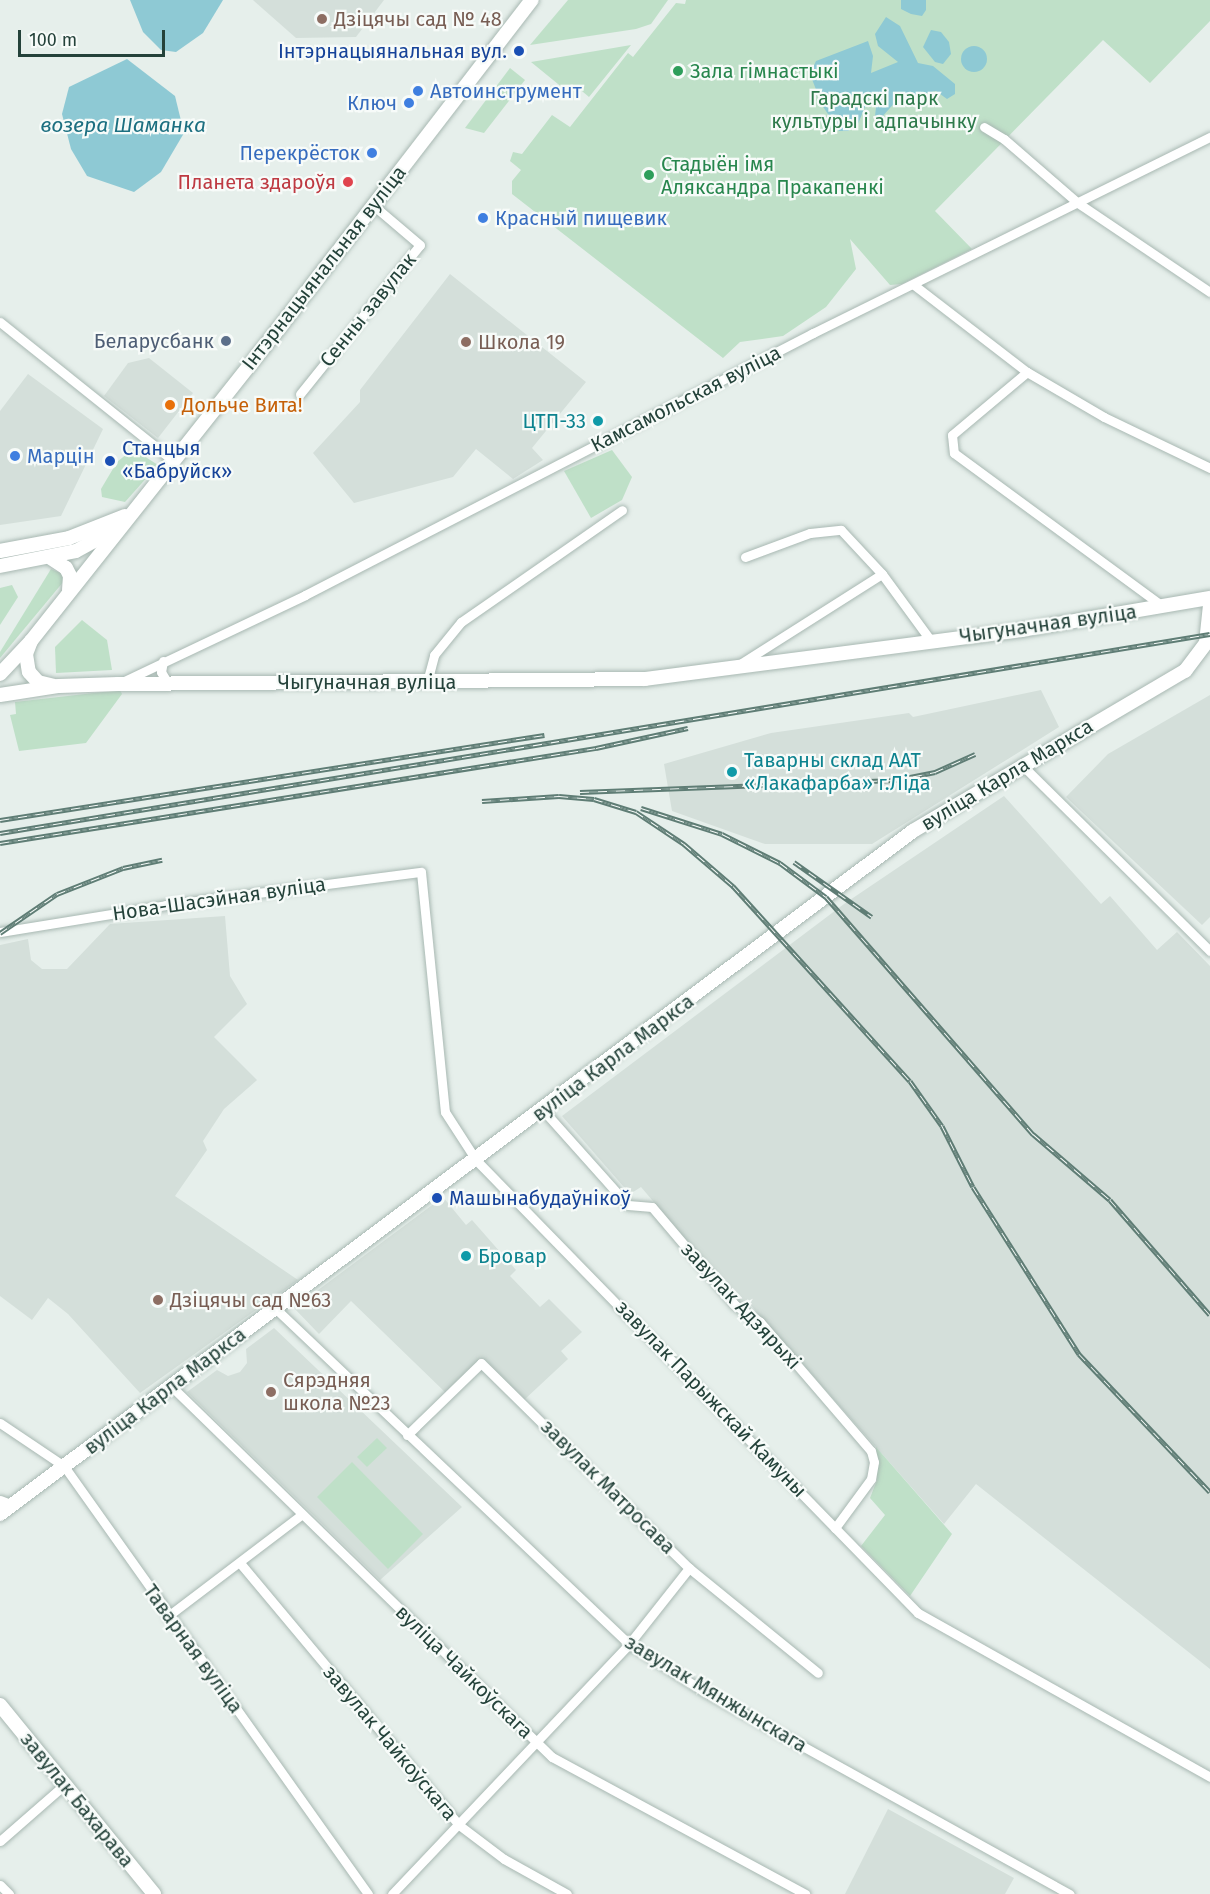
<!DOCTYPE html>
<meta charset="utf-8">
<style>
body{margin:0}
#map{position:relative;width:1210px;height:1894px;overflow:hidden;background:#e6efeb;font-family:"Fira Sans",sans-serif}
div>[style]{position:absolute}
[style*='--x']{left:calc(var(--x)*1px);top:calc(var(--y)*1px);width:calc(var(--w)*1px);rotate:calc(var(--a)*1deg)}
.built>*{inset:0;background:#d4dfda}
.green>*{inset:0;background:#bfe0c8}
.water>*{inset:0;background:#8ec9d4}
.round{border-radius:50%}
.roads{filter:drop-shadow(0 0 2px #a8b8b2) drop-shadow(0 0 2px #a8b8b2)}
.street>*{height:9px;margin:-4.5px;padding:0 4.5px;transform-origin:4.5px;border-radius:4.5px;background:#fff}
.secondary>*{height:14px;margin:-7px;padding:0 7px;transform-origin:7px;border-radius:7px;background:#fff}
.rail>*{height:5px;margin-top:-2.5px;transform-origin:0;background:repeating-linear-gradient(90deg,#f7fbf9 0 9px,#5f7d75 0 18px);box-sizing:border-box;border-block:2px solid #5f7d75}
.dots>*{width:16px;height:16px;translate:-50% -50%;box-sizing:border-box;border:3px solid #f7fbf9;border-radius:50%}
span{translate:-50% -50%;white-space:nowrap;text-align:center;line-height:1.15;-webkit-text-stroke:4.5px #f7fbf9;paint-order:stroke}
.education-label{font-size:20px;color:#785e54}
.left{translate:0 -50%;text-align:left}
.transit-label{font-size:20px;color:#164399}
.right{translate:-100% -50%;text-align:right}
.leisure-label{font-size:20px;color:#27864d}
.shop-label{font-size:20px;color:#366cbe}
.park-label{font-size:20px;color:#2d7a4b}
.health-label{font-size:20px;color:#be3a42}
.street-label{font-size:20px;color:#24423a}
.service-label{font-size:20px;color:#4e5e75}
.food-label{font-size:20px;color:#c56008}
.culture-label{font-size:20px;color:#0d838f}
.water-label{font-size:21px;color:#1c6f80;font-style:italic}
.scale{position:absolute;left:18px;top:30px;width:147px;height:27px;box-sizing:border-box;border:3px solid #24423a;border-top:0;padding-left:8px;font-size:18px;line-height:21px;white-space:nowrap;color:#24423a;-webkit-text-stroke:4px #f7fbf9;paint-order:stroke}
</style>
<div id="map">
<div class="built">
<div style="clip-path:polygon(253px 0,384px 0,356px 37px,296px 38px)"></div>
<div style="clip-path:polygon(450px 274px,586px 382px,532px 448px,543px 460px,513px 479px,476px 449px,453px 477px,354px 503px,313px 453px,360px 402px,360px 390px)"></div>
<div style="clip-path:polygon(149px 358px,193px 393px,158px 438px,104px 396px,128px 363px)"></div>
<div style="clip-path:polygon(28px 374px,103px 429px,61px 516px,0 525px,0 411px)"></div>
<div style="clip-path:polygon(1041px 690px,1059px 727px,872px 844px,765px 844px,672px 811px,664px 764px,771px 733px,909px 713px,913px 717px)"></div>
<div style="clip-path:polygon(1210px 695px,1210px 917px,1202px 925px,1066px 797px,1108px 754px)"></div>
<div style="clip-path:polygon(1004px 796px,1101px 904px,1110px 896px,1157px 950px,1177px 932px,1210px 966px,1210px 1669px,976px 1484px,944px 1524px,747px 1301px,742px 1306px,641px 1187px,630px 1194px,562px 1116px,844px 904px)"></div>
<div style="clip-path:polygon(225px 916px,230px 976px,247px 1004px,214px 1037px,257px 1080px,224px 1109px,203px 1141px,207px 1150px,175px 1196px,298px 1280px,140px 1393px,68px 1314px,48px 1298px,32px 1320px,0 1296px,0 945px,28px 939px,31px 960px,42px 969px,67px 969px,110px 924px)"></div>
<div style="clip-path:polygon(443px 1197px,466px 1225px,472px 1220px,516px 1270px,510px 1276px,540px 1307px,549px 1299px,582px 1332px,561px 1351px,568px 1359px,524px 1400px,481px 1358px,446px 1393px,351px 1301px,319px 1334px,294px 1308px)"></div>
<div style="clip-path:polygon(274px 1328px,462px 1507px,380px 1580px,187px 1392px,217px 1370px,228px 1376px,240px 1372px,247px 1363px,246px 1349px)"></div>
<div style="clip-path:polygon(888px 1809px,1014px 1878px,1005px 1894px,845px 1894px)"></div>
</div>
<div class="green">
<div style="clip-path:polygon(568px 0,668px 0,651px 24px,636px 29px,530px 45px)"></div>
<div style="clip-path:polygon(686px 0,1210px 0,1210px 21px,1150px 83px,1103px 40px,935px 211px,972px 249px,902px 284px,890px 285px,850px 239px,856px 269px,826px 307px,783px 336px,740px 342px,723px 358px,512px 194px,512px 181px,521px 170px,510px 161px,513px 152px,522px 154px,552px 115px,570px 127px,628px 53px,633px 57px,676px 3px,685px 4px)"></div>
<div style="clip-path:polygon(631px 45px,589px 97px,576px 86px,569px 93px,531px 62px)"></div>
<div style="clip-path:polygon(510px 68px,525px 80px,484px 133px,465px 128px)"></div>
<div style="clip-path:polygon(133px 449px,158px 465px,125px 502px,102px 497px,101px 489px,117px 462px)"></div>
<div style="clip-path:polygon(612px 450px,632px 477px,622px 500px,591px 518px,564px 471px)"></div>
<div style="clip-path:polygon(51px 569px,63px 574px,64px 581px,0 658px,0 652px)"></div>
<div style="clip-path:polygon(12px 585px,18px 597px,0 625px,0 588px)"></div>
<div style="clip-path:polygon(82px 620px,107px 640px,112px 670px,56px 673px,55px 647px)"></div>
<div style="clip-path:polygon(120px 690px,122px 694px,86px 743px,19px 751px,10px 715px,16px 714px,15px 702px)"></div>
<div style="clip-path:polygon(377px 1438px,387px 1448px,367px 1467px,357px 1457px)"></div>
<div style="clip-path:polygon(876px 1447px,952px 1534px,910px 1596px,861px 1546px,885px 1515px,870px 1498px,877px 1480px)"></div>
<div style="clip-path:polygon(352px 1462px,423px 1534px,388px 1569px,317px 1497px)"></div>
</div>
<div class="water">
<div style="clip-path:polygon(130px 0,223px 0,203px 33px,176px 52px,161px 50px,143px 32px)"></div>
<div style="clip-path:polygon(901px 0,926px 0,926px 10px,922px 16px,911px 14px,901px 9px)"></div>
<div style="clip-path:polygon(886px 17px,900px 26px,918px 63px,933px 66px,955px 84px,955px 94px,947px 99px,936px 91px,898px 99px,881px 118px,875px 116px,877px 99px,869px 97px,858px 124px,848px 131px,839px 131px,822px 105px,810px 74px,816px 61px,868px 41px,873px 56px,871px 73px,898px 62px,878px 46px,875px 34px)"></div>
<div style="clip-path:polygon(931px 30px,941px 32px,949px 42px,951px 54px,943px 64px,935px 62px,923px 47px)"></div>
<div class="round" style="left:961px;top:46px;width:26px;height:26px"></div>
<div style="clip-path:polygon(127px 59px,175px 96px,184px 133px,161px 172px,134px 192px,87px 176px,71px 149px,62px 114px,69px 87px)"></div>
</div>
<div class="roads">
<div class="street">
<div style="--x:984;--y:127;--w:23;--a:31"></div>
<div style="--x:1004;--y:139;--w:98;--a:40.9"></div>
<div style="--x:1078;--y:203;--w:159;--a:34"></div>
<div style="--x:914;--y:285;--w:143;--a:37.6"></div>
<div style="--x:1027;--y:372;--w:89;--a:30.3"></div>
<div style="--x:1104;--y:417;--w:118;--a:25.7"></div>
<div style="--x:0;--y:322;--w:221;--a:38.7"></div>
<div style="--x:1027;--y:372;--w:98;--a:140"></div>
<div style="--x:952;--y:435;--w:18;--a:84"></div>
<div style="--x:954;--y:453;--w:260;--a:36.3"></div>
<div style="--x:300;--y:394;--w:191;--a:-51.2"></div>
<div style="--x:420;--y:245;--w:62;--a:-139.6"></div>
<div style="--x:745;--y:557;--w:69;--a:-20.3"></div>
<div style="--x:810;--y:533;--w:31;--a:-6"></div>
<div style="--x:841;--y:530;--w:60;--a:47"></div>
<div style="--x:882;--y:574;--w:83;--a:53.8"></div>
<div style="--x:163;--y:661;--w:11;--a:100"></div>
<div style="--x:161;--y:672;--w:13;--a:58"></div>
<div style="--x:740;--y:664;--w:168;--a:-32.4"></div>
<div style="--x:427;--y:682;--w:28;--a:-75"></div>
<div style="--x:434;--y:655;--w:43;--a:-50.7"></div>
<div style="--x:461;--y:622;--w:196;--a:-34.8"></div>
<div style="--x:120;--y:683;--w:205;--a:-25.4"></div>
<div style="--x:305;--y:595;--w:572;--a:-27.28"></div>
<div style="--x:813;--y:333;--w:443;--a:-26.3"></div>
<div style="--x:1021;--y:764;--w:266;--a:44.7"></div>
<div style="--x:0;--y:932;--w:168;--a:-9.2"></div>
<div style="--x:166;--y:905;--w:257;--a:-7.4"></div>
<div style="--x:421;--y:872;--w:241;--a:84.3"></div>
<div style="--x:445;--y:1112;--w:57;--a:57.1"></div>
<div style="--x:476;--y:1160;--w:633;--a:45.7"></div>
<div style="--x:918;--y:1613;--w:335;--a:29.3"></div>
<div style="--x:543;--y:1110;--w:127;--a:48.2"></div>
<div style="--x:628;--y:1205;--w:24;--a:5"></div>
<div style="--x:652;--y:1207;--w:128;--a:49.7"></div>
<div style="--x:735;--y:1305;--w:30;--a:34"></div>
<div style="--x:760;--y:1322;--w:170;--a:49.3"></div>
<div style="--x:871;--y:1451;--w:11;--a:75"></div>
<div style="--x:874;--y:1462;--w:17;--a:100"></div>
<div style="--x:871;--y:1479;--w:61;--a:126.3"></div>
<div style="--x:276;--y:1309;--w:487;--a:43.5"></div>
<div style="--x:629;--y:1644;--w:90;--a:32.3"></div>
<div style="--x:705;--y:1692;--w:417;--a:29"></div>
<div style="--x:171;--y:1386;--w:532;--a:44.24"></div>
<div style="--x:552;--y:1757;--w:288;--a:28.4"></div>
<div style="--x:0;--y:1423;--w:77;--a:33.9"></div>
<div style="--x:64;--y:1466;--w:525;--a:54.61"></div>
<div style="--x:407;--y:1435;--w:103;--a:-44.2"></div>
<div style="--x:481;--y:1363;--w:292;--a:44.6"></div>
<div style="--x:689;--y:1568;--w:166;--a:39.1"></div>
<div style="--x:0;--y:1500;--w:14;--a:21"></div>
<div style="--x:240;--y:1563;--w:341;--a:50.1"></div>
<div style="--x:459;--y:1825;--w:56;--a:37.1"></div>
<div style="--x:504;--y:1859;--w:72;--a:29.1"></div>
<div style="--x:168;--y:1616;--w:167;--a:-37.2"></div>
<div style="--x:0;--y:1841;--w:85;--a:-41.2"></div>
<div style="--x:0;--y:1885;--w:13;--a:45"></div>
<div style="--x:392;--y:1894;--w:344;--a:-46.5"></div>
<div style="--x:629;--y:1644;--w:97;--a:-51.7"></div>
</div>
<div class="secondary">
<div style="--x:0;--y:551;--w:70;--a:-10.7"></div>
<div style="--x:69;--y:538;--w:60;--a:-21.4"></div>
<div style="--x:49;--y:557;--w:20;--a:33"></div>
<div style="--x:66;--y:568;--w:9;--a:63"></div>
<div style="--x:70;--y:576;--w:14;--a:94"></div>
<div style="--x:0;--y:566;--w:77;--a:-11.2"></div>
<div style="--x:76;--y:551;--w:37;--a:-29"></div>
<div style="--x:31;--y:641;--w:14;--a:111"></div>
<div style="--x:26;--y:654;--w:18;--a:81"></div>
<div style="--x:29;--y:672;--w:13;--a:48"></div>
<div style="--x:38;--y:682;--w:16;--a:14"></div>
<div style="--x:0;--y:674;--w:45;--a:-46.8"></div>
<div style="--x:31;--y:641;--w:394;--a:-51.6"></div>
<div style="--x:276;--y:332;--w:419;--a:-52.4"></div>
<div style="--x:0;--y:695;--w:60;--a:-8.7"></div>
<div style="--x:59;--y:686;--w:59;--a:-1.9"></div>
<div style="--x:118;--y:684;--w:527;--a:-0.54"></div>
<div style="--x:645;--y:679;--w:380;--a:-7.4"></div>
<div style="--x:1022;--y:630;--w:191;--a:-9.7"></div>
<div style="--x:0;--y:1514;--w:1140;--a:-36.8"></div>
<div style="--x:913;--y:831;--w:316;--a:-30.5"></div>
<div style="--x:1185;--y:671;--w:35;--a:-53"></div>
<div style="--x:1206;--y:643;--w:36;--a:-84"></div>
<div style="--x:0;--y:1705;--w:244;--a:50.8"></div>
</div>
</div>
<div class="rail">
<div style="--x:580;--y:792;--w:315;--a:-2.2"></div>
<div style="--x:895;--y:780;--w:41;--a:-11.3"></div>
<div style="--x:935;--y:772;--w:44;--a:-24.2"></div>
<div style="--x:482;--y:801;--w:77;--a:-3.7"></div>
<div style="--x:559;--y:796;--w:35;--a:5"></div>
<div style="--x:594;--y:799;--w:44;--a:17.2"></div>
<div style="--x:636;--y:812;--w:58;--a:33.7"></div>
<div style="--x:684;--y:844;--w:65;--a:40.6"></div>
<div style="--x:733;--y:886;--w:263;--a:47.8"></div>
<div style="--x:910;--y:1081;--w:55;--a:54.6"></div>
<div style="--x:942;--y:1126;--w:68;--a:63.1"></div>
<div style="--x:973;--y:1187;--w:198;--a:57.6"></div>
<div style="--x:1079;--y:1354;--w:190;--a:46.5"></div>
<div style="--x:641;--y:808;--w:85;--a:17.8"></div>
<div style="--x:722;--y:834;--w:65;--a:26.6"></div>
<div style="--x:780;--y:863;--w:57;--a:36.5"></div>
<div style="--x:826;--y:897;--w:315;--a:48.9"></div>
<div style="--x:1033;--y:1134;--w:101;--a:40.6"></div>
<div style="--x:1110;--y:1200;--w:152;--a:49"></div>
<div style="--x:0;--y:820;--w:551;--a:-8.88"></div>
<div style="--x:0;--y:833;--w:1226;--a:-9.34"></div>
<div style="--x:0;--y:843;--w:604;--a:-9.06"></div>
<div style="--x:596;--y:748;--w:94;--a:-12.3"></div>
<div style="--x:794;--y:862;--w:95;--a:35.2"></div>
<div style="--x:0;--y:933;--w:69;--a:-34.4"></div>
<div style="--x:57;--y:894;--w:71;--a:-21.5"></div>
<div style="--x:123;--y:868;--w:40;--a:-12"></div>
</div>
<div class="dots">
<div style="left:322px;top:19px;background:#8d6e63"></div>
<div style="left:519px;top:51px;background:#1a4fb4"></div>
<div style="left:678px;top:71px;background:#2e9e5b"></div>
<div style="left:418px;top:91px;background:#3f7fe0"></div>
<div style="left:409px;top:103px;background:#3f7fe0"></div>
<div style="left:372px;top:153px;background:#3f7fe0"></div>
<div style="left:649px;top:175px;background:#2e9e5b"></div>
<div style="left:348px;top:182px;background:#e0444e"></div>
<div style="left:483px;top:218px;background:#3f7fe0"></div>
<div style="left:226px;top:341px;background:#5c6f8a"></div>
<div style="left:466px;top:342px;background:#8d6e63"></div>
<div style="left:170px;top:405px;background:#e8710a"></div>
<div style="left:598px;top:421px;background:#0f9aa8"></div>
<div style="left:15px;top:456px;background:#3f7fe0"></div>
<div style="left:110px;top:461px;background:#1a4fb4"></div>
<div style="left:732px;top:772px;background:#0f9aa8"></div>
<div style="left:437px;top:1198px;background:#1a4fb4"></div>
<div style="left:466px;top:1256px;background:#0f9aa8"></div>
<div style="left:158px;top:1300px;background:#8d6e63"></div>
<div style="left:271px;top:1392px;background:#8d6e63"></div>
</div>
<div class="education-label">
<span class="left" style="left:334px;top:19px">Дзіцячы сад № 48</span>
<span class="left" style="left:478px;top:342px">Школа 19</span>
<span class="left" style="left:170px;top:1300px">Дзіцячы сад №63</span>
<span class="left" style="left:283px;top:1392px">Сярэдняя<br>школа №23</span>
</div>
<div class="transit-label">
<span class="right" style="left:507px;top:51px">Інтэрнацыянальная вул.</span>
<span class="left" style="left:122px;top:460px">Станцыя<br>«Бабруйск»</span>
<span class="left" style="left:449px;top:1198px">Машынабудаўнікоў</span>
</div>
<div class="leisure-label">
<span class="left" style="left:690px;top:71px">Зала гімнастыкі</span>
<span class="left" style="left:661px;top:176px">Стадыён імя<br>Аляксандра Пракапенкі</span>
</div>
<div class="shop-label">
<span class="left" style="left:430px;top:91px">Автоинструмент</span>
<span class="right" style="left:397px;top:103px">Ключ</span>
<span class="right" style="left:360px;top:153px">Перекрёсток</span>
<span class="left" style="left:495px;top:218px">Красный пищевик</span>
<span class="left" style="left:27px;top:456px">Марцін</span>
</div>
<div class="park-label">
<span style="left:874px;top:110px">Гарадскі парк<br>культуры і адпачынку</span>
</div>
<div class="health-label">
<span class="right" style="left:336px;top:182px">Планета здароўя</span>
</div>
<div class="street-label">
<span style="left:324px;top:268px;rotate:-52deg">Інтэрнацыянальная вуліца</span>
<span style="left:368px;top:310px;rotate:-51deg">Сенны завулак</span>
<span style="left:686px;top:399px;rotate:-27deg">Камсамольская вуліца</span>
<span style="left:1048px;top:624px;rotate:-8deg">Чыгуначная вуліца</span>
<span style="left:367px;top:682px">Чыгуначная вуліца</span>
<span style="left:1007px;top:775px;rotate:-31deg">вуліца Карла Маркса</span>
<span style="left:219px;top:899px;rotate:-8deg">Нова-Шасэйная вуліца</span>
<span style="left:613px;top:1058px;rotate:-37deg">вуліца Карла Маркса</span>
<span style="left:741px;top:1306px;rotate:47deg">завулак Адзярыхі</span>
<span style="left:165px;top:1391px;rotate:-37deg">вуліца Карла Маркса</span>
<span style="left:711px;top:1399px;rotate:46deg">завулак Парыжскай Камуны</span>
<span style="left:608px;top:1487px;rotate:45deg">завулак Матросава</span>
<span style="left:193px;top:1649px;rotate:54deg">Таварная вуліца</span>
<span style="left:464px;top:1672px;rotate:44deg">вуліца Чайкоўскага</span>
<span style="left:716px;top:1694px;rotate:31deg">завулак Мянжынскага</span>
<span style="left:390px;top:1743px;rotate:50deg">завулак Чайкоўскага</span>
<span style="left:77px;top:1800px;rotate:51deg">завулак Бахарава</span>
</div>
<div class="service-label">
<span class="right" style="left:214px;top:341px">Беларусбанк</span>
</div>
<div class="food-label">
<span class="left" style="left:182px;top:405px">Дольче Вита!</span>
</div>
<div class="culture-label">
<span class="right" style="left:586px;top:421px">ЦТП-33</span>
<span class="left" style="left:744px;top:772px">Таварны склад ААТ<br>«Лакафарба» г.Ліда</span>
<span class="left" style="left:478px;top:1256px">Бровар</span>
</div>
<div class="water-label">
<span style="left:123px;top:125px">возера Шаманка</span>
</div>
<div class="scale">100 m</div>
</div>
